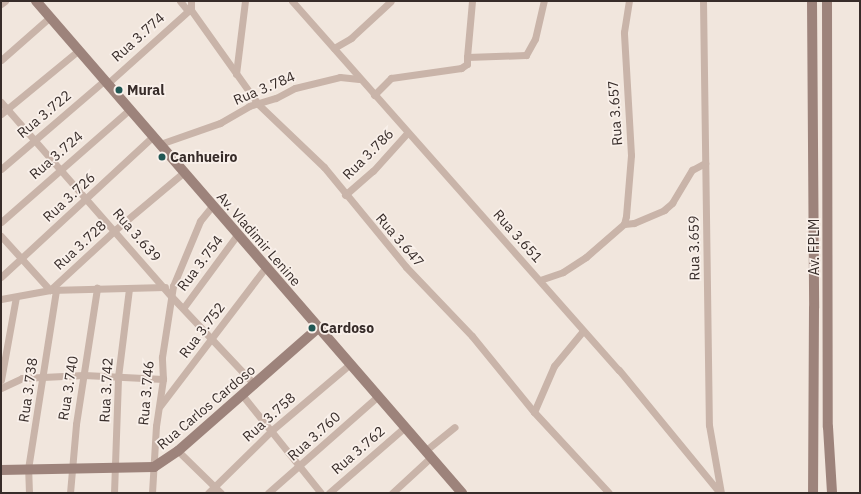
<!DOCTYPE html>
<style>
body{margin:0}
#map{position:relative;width:861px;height:494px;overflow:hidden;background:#f1e6dd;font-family:"IBM Plex Sans",sans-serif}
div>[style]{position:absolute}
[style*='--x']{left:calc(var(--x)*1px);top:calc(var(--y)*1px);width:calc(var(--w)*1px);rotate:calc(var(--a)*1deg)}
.street>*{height:7px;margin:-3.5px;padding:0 3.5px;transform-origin:3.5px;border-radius:3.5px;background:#c9b4a9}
.secondary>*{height:10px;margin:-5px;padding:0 5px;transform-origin:5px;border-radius:5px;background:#9d837b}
.dots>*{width:11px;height:11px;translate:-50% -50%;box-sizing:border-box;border:2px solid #f9f0ea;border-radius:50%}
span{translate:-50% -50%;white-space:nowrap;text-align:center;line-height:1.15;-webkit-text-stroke:3.5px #f9f0ea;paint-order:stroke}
.street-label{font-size:14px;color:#372c29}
.poi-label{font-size:14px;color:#372c29;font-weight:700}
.left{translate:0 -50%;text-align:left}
.frame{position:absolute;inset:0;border:2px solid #372c29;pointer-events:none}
</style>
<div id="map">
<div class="street">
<div style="--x:180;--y:1;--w:13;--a:51"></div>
<div style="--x:188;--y:11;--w:3;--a:-18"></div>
<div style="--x:191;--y:10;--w:115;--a:54.5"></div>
<div style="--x:258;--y:104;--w:91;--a:43.7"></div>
<div style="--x:324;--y:167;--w:129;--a:50.6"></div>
<div style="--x:406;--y:267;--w:95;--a:46.3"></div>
<div style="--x:472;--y:336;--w:98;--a:50.8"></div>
<div style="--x:534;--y:412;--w:110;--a:47.2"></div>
<div style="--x:292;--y:1;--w:493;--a:48.5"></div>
<div style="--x:619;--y:370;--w:159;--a:50.6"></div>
<div style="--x:703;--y:1;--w:424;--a:89.2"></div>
<div style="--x:709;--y:425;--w:69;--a:80"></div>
<div style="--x:1;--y:4;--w:5;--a:-37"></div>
<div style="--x:191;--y:10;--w:9;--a:-90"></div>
<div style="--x:334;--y:48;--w:20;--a:-30"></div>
<div style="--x:351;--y:38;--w:54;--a:-42.8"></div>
<div style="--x:467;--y:57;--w:56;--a:-84.9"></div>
<div style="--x:1;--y:60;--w:65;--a:-41.3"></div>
<div style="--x:236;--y:74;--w:74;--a:-83"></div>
<div style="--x:107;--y:84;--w:109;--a:-42"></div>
<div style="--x:374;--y:95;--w:24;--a:-45"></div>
<div style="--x:391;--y:78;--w:71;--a:-8.1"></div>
<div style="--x:461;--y:68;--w:7;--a:-34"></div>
<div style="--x:467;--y:64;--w:7;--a:-90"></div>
<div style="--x:467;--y:57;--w:59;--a:-1.9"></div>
<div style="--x:526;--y:55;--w:18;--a:-61"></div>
<div style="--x:535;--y:39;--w:39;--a:-77"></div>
<div style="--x:1;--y:102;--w:258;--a:48.8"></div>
<div style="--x:171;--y:296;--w:122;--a:46.7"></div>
<div style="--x:1;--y:114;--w:101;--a:-39.4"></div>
<div style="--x:160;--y:144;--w:64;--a:-19.3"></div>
<div style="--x:220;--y:123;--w:34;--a:-30"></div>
<div style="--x:249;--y:106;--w:28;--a:-17"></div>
<div style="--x:276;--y:98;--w:21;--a:-28"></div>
<div style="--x:295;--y:88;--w:46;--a:-13.7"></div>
<div style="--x:340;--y:77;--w:19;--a:6"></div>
<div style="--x:1;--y:169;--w:137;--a:-40.6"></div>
<div style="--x:345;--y:195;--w:37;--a:-41"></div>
<div style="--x:373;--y:171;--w:52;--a:-48.1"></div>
<div style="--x:1;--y:222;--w:171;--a:-41.2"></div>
<div style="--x:624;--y:224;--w:10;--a:-6"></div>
<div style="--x:634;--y:223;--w:33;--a:-23"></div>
<div style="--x:664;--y:210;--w:11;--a:-41"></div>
<div style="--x:672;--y:203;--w:39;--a:-59"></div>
<div style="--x:692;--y:170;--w:15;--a:-28"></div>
<div style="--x:1;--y:236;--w:73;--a:47.8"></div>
<div style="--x:50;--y:290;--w:88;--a:-42.7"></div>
<div style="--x:115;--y:230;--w:89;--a:-40"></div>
<div style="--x:1;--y:277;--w:207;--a:-42.8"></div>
<div style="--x:540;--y:280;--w:24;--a:-19"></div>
<div style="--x:563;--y:272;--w:27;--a:-33"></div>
<div style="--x:586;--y:257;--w:50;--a:-41"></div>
<div style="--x:624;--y:224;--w:8;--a:-76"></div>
<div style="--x:626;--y:216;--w:61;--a:-85.3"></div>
<div style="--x:631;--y:155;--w:123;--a:-93.3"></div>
<div style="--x:624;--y:32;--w:31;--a:-81"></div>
<div style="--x:1;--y:299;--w:50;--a:-10.4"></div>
<div style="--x:50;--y:290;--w:115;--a:-1.5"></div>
<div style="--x:184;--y:307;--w:89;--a:-53.6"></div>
<div style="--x:1;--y:380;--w:84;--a:-79.8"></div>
<div style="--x:1;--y:388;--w:23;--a:-25"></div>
<div style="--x:22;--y:378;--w:62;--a:-2.8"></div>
<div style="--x:84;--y:375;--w:79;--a:2.9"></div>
<div style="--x:243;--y:396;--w:124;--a:51.2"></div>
<div style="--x:160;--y:406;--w:173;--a:-52.7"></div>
<div style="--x:534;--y:412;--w:50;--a:-66.5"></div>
<div style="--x:554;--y:366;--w:45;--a:-50.4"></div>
<div style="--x:178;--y:451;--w:60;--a:44.3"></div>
<div style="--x:425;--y:451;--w:38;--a:-39"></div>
<div style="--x:29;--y:493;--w:24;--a:-92"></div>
<div style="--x:28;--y:469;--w:181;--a:-81.1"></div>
<div style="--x:70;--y:493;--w:69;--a:-85"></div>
<div style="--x:76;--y:424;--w:138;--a:-81.2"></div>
<div style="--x:114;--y:493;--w:116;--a:-88"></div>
<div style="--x:118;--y:377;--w:89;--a:-82.9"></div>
<div style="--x:152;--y:493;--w:67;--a:-86.6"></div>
<div style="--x:156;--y:426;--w:48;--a:-81.5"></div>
<div style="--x:163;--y:379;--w:22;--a:-93"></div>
<div style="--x:162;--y:357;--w:72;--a:-81.2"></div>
<div style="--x:173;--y:286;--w:70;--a:-67.4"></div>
<div style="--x:200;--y:221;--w:19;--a:-51"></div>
<div style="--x:208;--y:493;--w:88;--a:-44.5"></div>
<div style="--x:271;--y:431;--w:104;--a:-40.3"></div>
<div style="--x:268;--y:493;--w:145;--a:-41.4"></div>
<div style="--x:329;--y:493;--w:101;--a:-41"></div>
<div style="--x:392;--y:493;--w:53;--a:-42.7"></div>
</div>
<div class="secondary">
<div style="--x:36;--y:1;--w:651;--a:49.11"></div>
<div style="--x:812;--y:1;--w:307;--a:89.6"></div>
<div style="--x:814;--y:308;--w:185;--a:90.3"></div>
<div style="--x:827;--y:1;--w:426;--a:89.9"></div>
<div style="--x:828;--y:427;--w:66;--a:86.5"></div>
<div style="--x:1;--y:470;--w:153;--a:-1.1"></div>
<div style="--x:154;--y:467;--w:29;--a:-34"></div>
<div style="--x:178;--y:451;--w:186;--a:-41.3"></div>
</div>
<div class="dots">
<div style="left:119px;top:90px;background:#205754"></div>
<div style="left:162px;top:157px;background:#205754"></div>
<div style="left:312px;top:328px;background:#205754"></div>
</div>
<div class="street-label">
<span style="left:138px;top:37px;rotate:-42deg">Rua 3.774</span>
<span style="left:264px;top:88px;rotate:-23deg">Rua 3.784</span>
<span style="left:615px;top:113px;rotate:-94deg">Rua 3.657</span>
<span style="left:44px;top:114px;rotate:-40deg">Rua 3.722</span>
<span style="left:368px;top:154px;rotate:-45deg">Rua 3.786</span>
<span style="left:56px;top:155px;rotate:-41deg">Rua 3.724</span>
<span style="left:69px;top:197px;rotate:-43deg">Rua 3.726</span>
<span style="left:137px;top:235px;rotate:49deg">Rua 3.639</span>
<span style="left:518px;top:236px;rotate:48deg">Rua 3.651</span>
<span style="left:259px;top:239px;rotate:49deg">Av. Vladimir Lenine</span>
<span style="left:400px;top:240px;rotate:49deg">Rua 3.647</span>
<span style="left:80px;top:245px;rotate:-43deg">Rua 3.728</span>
<span style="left:814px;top:247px;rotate:-90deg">Av. FPLM</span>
<span style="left:694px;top:248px;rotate:-91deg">Rua 3.659</span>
<span style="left:200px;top:263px;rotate:-53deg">Rua 3.754</span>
<span style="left:202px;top:330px;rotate:-53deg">Rua 3.752</span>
<span style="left:68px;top:388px;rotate:-81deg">Rua 3.740</span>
<span style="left:28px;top:390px;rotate:-82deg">Rua 3.738</span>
<span style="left:106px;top:390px;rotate:-87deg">Rua 3.742</span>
<span style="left:146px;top:393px;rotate:-85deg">Rua 3.746</span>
<span style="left:206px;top:407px;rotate:-40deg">Rua Carlos Cardoso</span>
<span style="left:269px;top:417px;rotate:-42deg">Rua 3.758</span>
<span style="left:314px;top:436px;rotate:-42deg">Rua 3.760</span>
<span style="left:358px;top:450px;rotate:-41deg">Rua 3.762</span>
</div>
<div class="poi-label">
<span class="left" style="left:127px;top:90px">Mural</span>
<span class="left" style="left:170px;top:157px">Canhueiro</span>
<span class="left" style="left:320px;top:328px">Cardoso</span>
</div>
<div class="frame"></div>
</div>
